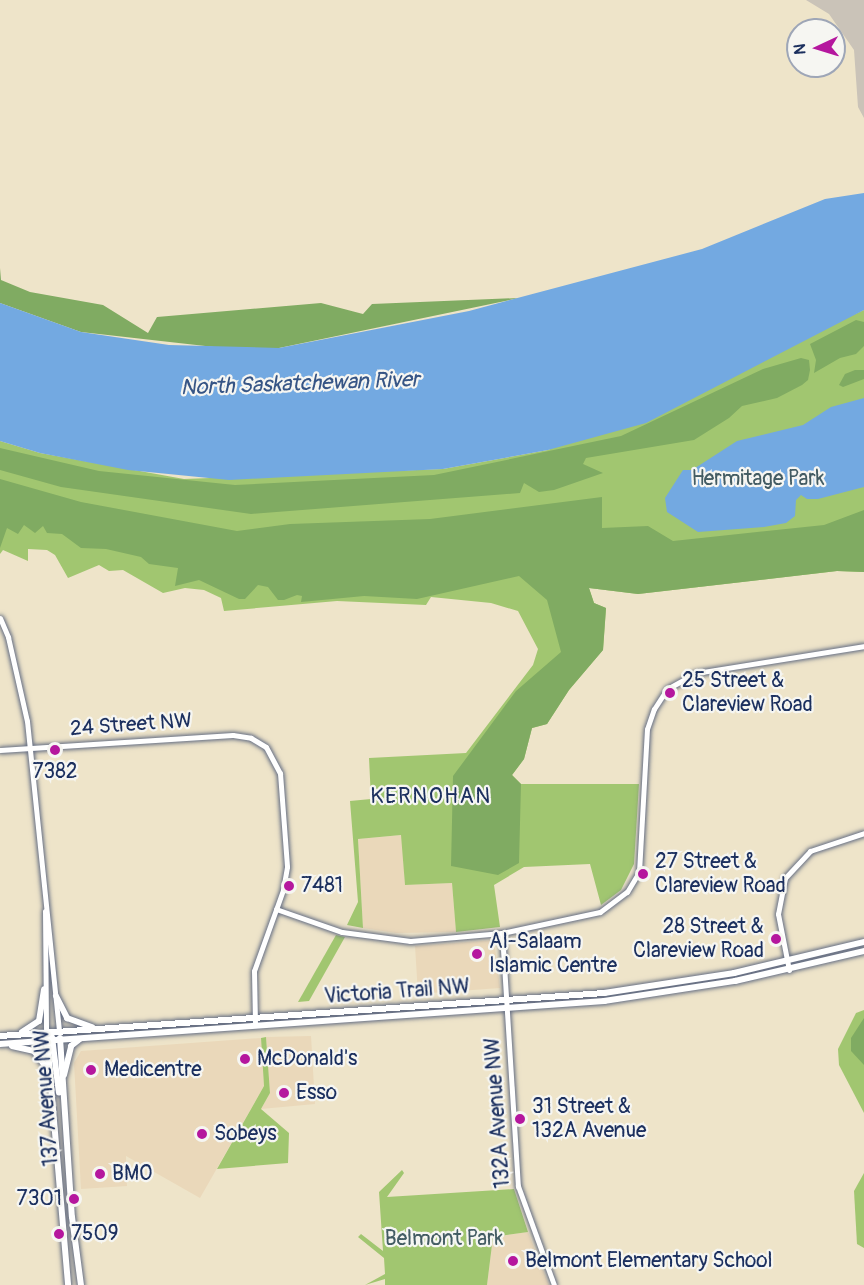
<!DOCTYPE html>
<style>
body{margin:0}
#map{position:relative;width:864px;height:1285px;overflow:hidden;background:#eee4c9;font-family:Pangolin,sans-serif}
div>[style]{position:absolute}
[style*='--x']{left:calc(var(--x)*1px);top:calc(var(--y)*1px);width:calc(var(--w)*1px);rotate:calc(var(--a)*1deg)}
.built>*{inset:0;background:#ead8ba}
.industrial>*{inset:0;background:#cac3b8}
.green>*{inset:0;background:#a1c670}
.forest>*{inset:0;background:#80ab62}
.water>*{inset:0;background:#73a9e1}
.roads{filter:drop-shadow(0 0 2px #656e83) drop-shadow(0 0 2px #656e83)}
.tertiary>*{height:5px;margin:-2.5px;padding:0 2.5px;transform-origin:2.5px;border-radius:2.5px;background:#fff}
.secondary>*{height:6px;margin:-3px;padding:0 3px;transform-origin:3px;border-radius:3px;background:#fff}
.dots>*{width:16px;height:16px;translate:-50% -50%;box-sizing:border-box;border:3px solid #f6f6f2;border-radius:50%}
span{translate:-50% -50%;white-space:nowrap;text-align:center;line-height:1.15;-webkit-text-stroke:4.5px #f6f6f2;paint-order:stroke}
.park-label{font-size:21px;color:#435c63}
.poi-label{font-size:21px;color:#1b2f5e}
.left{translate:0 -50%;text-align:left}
.right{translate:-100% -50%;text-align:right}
.street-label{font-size:21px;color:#1b2f5e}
.water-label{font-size:22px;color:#355485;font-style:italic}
.neighbourhood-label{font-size:22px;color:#1b2f5e;letter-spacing:1.5px}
.north{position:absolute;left:786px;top:18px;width:60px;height:60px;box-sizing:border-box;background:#f6f6f2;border:2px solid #9ea6b7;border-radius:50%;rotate:266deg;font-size:16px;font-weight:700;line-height:24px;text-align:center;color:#1b2f5e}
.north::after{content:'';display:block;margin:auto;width:21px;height:27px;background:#b5179e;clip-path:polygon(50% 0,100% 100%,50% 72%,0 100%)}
</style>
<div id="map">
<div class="built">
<div style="clip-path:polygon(402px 835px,405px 885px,452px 883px,456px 932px,396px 933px,363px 928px,358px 839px)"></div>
<div style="clip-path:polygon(494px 940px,500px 988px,418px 994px,415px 946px)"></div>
<div style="clip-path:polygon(311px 1036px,315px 1104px,261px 1109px,270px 1093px,266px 1037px)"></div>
<div style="clip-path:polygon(261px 1038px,264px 1086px,200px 1198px,126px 1156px,127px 1186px,81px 1189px,74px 1063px,81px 1051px)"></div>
<div style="clip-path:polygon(528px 1232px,549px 1285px,487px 1285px,493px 1237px)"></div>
</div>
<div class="industrial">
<div style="clip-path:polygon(806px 0,864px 0,864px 118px,858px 107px,854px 50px,829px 14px)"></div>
</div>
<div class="green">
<div style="clip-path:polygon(864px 310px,864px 572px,837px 571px,638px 594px,589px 588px,594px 603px,606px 608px,603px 650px,569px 690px,547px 724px,532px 728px,524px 759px,512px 775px,521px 784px,639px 784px,634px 864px,621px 890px,601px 905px,590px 864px,524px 867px,494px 885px,500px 927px,456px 932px,452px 883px,405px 885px,401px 835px,358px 839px,363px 928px,347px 925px,358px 902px,350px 801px,371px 799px,369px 758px,466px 753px,533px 665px,538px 649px,518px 611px,491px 603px,431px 597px,426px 605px,337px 601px,224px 611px,221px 598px,204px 590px,185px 588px,163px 593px,123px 570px,109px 571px,99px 565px,68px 578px,55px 555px,47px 550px,28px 549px,28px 561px,3px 550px,0 554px,0 441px,40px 453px,184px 479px,443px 469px,548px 450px)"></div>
<div style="clip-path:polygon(336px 935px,345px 937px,309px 1001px,298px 1002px)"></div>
<div style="clip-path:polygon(864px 1010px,864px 1113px,839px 1065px,838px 1049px,856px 1013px)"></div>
<div style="clip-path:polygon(266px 1037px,270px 1093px,261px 1109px,289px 1133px,288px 1163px,217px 1169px,264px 1086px,261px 1038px)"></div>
<div style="clip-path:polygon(402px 1170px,404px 1173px,387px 1197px,514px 1189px,528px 1232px,493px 1237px,487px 1285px,385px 1285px,385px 1279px,365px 1285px,385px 1274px,384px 1258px,358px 1237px,361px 1234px,383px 1251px,379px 1192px)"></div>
<div style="clip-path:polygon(864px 1173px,864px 1248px,857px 1244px,854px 1191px)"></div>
</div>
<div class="forest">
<div style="clip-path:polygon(0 268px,1px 280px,30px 292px,103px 305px,148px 333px,157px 317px,321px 303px,363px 314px,372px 304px,519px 298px,279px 348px,223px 348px,81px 332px,0 303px)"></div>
<div style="clip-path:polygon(856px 320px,864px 322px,864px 346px,856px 354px,840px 358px,814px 373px,816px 360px,810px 344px)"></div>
<div style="clip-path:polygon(801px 358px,809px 360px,810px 370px,808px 380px,802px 385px,777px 398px,742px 406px,729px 418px,694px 440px,586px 458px,583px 464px,603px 473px,554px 490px,539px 492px,524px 483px,520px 493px,251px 514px,61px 487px,0 470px,0 448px,99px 471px,235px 485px,434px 475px,621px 436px,763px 369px)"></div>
<div style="clip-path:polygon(855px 370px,864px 370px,864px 379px,843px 387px,839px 385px,845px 374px)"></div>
<div style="clip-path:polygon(0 479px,81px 502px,237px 531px,290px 524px,430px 519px,602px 497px,602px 528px,648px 526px,673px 541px,824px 525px,864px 510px,864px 572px,837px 571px,638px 594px,589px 588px,594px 603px,606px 608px,603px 650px,569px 690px,547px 724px,532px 728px,524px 759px,512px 775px,521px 784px,519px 863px,498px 875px,451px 866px,453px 776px,516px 691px,561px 652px,547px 600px,519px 576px,417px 599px,364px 596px,301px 602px,302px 596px,297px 595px,284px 600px,278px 600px,268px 587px,258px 585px,245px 599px,239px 599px,199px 580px,175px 586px,178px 568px,149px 564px,141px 557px,106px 549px,81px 548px,62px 534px,47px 533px,43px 526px,35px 533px,24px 525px,18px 534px,7px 528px,0 548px)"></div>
<div style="clip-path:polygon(864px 1018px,864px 1065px,851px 1051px,851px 1038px)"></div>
</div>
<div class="water">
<div style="clip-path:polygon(864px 193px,864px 310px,646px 423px,548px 450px,443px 469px,229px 480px,128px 470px,40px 453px,0 441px,0 303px,81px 332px,169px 345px,279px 348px,469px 311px,702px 249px,825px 199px)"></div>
<div style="clip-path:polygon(864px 398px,864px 487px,818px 499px,807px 499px,801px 495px,796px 500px,795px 516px,786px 523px,764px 527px,698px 532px,667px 512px,665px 498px,683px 470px,692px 470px,737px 441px,803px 425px,831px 407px)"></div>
</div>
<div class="roads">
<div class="tertiary">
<div style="--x:0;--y:618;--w:21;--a:67"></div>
<div style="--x:8;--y:637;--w:86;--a:77.3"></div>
<div style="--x:27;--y:721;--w:313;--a:84.1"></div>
<div style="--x:0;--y:750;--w:233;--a:-3.7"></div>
<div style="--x:233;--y:735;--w:18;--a:9"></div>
<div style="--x:251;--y:738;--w:17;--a:31"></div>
<div style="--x:266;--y:747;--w:30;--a:62"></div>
<div style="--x:280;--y:773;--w:94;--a:85.7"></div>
<div style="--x:287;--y:867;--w:23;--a:100"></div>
<div style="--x:283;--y:890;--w:86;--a:109.7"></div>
<div style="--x:254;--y:971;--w:51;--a:88.9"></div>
<div style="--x:276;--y:909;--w:70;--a:19.2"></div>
<div style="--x:342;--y:932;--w:69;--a:7.5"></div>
<div style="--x:410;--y:941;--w:92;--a:-5"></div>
<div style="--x:502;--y:933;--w:100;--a:-12.1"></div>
<div style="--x:600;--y:912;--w:34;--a:-37"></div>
<div style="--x:627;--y:892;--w:23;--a:-59"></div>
<div style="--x:639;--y:872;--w:143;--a:-86.8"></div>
<div style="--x:647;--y:729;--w:21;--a:-71"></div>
<div style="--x:654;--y:709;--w:24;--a:-57"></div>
<div style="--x:667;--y:689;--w:33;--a:-29"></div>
<div style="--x:696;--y:673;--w:170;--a:-9.1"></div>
<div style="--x:45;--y:911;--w:122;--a:89.5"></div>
<div style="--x:502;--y:933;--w:254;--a:86.4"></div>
<div style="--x:518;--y:1186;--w:105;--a:70"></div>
<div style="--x:789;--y:970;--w:57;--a:-101.1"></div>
<div style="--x:778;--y:914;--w:37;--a:-79"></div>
<div style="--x:785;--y:878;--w:37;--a:-47"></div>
<div style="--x:810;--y:851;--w:57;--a:-18.4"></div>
</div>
<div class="secondary">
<div style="--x:56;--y:996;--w:25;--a:63"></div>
<div style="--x:67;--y:1018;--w:27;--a:20"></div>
<div style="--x:22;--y:1032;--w:20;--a:-33"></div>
<div style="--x:39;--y:1021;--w:32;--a:-81"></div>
<div style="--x:0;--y:1036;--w:606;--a:-4.07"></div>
<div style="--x:604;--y:993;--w:132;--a:-8.7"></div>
<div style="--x:734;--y:973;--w:134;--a:-13.4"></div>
<div style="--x:52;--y:1037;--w:56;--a:82.9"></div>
<div style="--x:60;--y:1038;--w:179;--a:86.2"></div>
<div style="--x:72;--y:1217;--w:69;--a:82.5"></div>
<div style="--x:47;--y:1039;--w:247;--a:85.1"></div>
<div style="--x:0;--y:1044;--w:606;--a:-4.07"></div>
<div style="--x:604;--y:1001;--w:133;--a:-8.7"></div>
<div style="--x:735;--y:981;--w:132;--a:-13.1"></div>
<div style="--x:12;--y:1046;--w:23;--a:13"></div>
<div style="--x:34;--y:1051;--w:21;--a:53"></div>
<div style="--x:64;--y:1075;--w:30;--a:-76"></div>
<div style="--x:71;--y:1046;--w:11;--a:-38"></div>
</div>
</div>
<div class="dots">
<div style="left:670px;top:693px;background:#b5179e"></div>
<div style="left:55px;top:750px;background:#b5179e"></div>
<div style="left:643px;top:874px;background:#b5179e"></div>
<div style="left:289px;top:886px;background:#b5179e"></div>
<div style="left:776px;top:939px;background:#b5179e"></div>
<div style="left:477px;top:954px;background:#b5179e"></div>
<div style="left:245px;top:1059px;background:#b5179e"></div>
<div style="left:91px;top:1070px;background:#b5179e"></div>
<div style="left:284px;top:1093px;background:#b5179e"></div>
<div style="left:520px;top:1119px;background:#b5179e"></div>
<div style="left:202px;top:1134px;background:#b5179e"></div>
<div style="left:100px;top:1174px;background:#b5179e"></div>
<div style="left:74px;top:1199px;background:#b5179e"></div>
<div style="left:59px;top:1234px;background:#b5179e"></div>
<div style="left:513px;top:1261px;background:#b5179e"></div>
</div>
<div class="park-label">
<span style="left:758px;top:479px">Hermitage Park</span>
<span style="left:444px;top:1239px">Belmont Park</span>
</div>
<div class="poi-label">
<span class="left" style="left:682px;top:693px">25 Street &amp;<br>Clareview Road</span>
<span style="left:55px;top:772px">7382</span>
<span class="left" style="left:655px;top:874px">27 Street &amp;<br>Clareview Road</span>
<span class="left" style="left:301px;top:886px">7481</span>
<span class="right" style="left:764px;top:939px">28 Street &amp;<br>Clareview Road</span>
<span class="left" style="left:489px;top:954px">Al-Salaam<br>Islamic Centre</span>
<span class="left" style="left:257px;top:1059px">McDonald's</span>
<span class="left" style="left:104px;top:1070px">Medicentre</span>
<span class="left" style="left:296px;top:1093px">Esso</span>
<span class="left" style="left:532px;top:1119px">31 Street &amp;<br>132A Avenue</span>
<span class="left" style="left:214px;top:1134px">Sobeys</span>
<span class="left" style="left:112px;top:1174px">BMO</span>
<span class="right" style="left:62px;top:1199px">7301</span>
<span class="left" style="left:71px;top:1234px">7509</span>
<span class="left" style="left:525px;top:1261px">Belmont Elementary School</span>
</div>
<div class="street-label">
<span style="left:131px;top:725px;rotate:-4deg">24 Street NW</span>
<span style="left:397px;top:992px;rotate:-4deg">Victoria Trail NW</span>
<span style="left:47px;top:1098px;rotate:-94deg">137 Avenue NW</span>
<span style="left:498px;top:1113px;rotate:-94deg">132A Avenue NW</span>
</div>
<div class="water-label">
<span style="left:300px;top:384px;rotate:-2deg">North Saskatchewan River</span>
</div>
<div class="neighbourhood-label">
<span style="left:431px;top:797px">KERNOHAN</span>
</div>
<div class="north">N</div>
</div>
